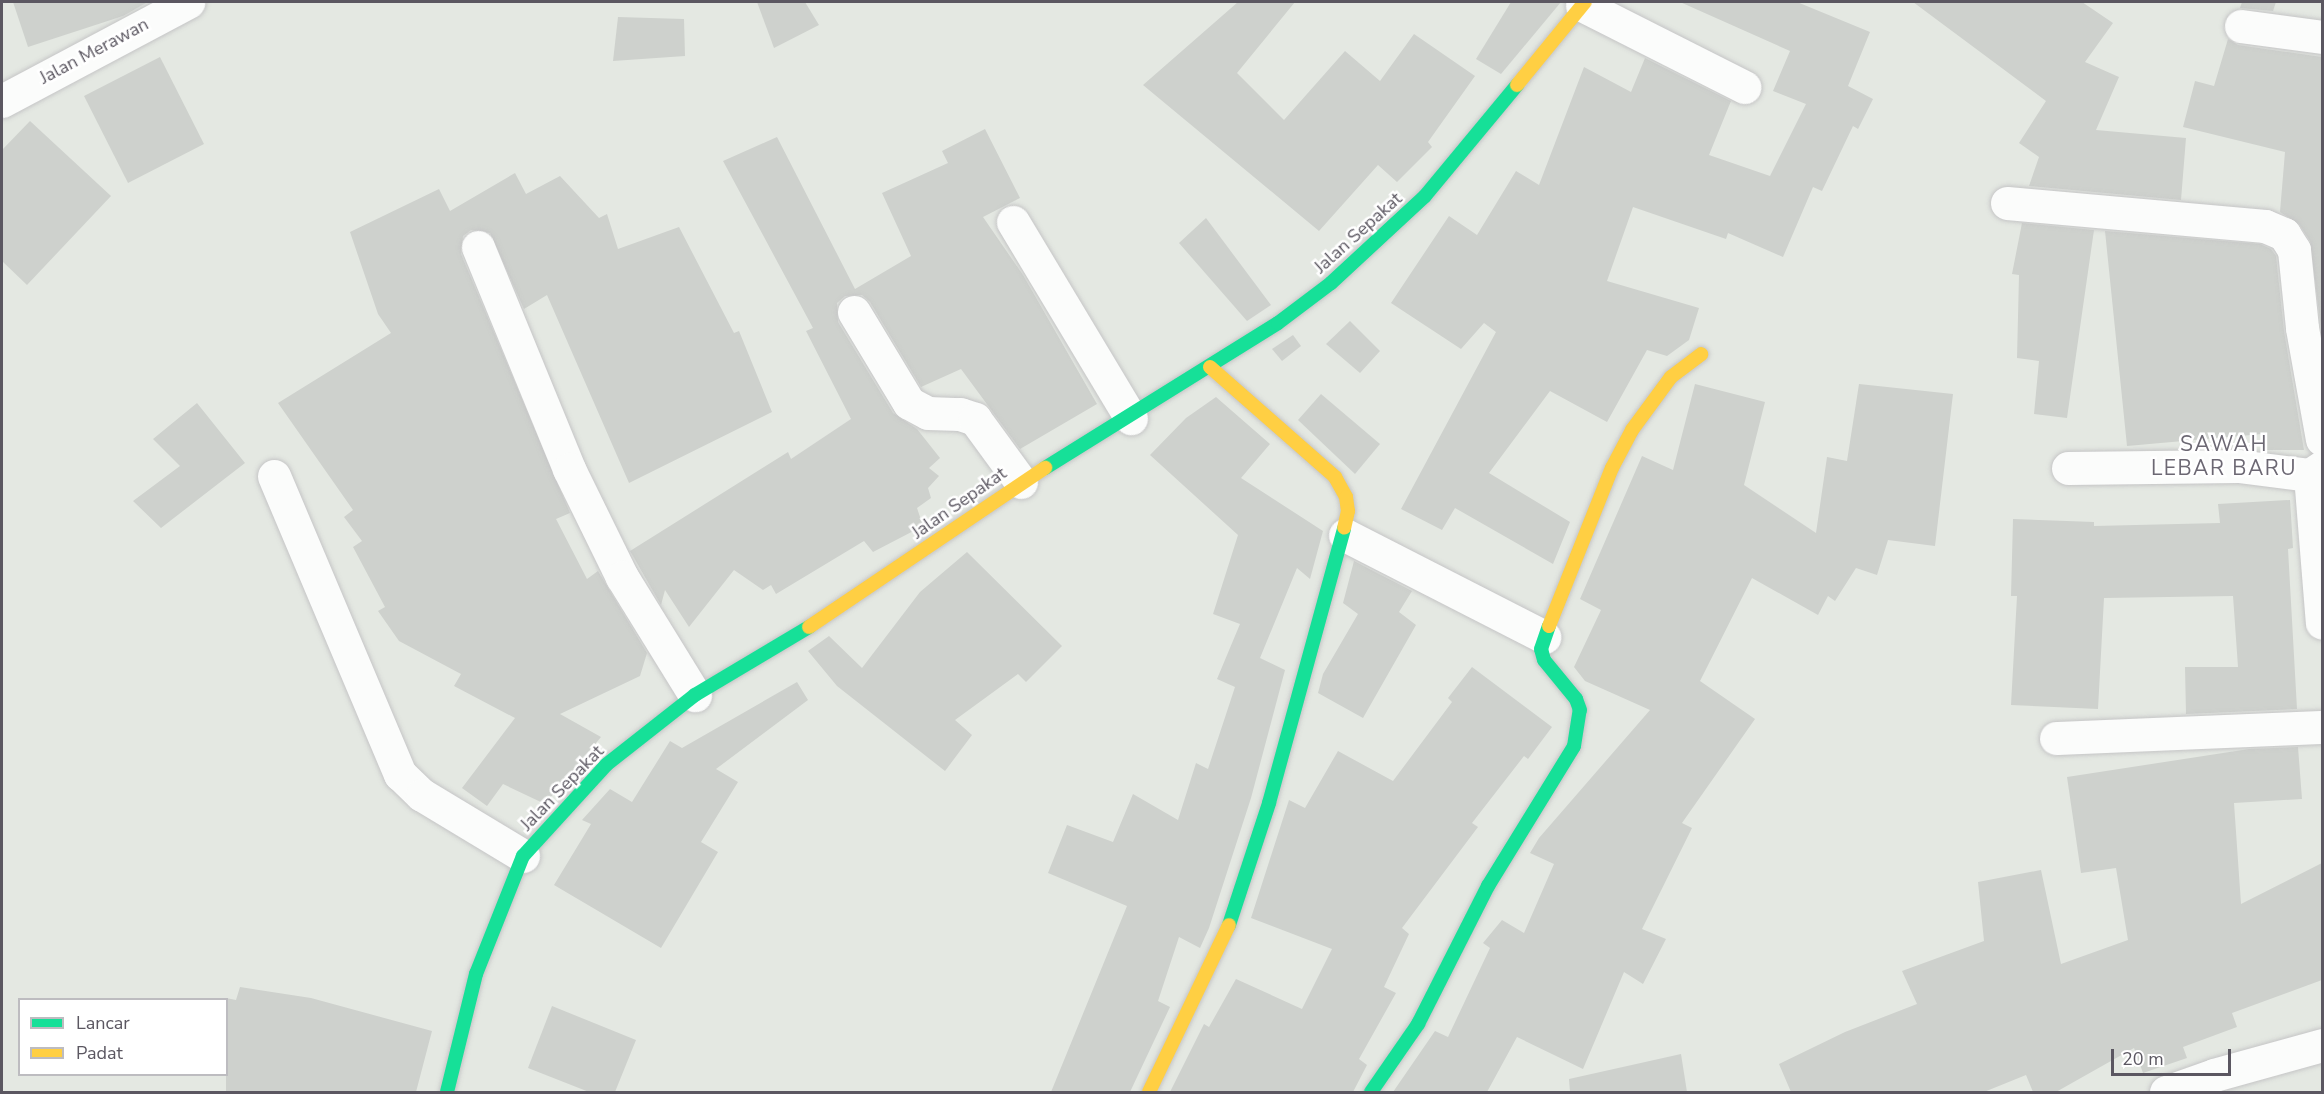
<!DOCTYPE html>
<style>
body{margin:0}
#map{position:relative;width:2324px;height:1094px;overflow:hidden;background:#e4e8e2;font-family:"Nunito Sans",sans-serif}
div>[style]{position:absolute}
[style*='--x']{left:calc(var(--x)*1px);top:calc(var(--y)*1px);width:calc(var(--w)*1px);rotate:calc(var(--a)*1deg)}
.building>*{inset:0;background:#ced1cd}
.roads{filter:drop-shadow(0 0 2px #c5c5c6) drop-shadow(0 0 2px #c5c5c6)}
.street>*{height:33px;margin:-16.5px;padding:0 16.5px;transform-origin:16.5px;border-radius:16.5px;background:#fbfcfb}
.fast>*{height:14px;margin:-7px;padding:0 7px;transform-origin:7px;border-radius:7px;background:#16e098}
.slow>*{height:14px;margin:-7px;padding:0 7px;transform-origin:7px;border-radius:7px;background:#ffcf43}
span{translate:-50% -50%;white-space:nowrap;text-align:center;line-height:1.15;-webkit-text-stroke:5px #fff;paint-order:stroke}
.street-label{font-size:18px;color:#5b5761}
.quarter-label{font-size:21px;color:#6c6873;letter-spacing:1.5px}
.frame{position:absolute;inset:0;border:3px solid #5b5761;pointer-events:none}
.legend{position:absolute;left:18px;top:998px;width:210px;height:78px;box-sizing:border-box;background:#fff;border:2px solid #bdbcc0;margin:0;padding:8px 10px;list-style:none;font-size:18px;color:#5b5761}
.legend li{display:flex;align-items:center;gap:12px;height:30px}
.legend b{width:30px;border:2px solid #bdbcc0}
.scale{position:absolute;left:2111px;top:1049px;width:120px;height:27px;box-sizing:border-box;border:3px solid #5b5761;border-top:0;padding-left:8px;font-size:18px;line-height:21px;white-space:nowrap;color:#5b5761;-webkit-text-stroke:4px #fff;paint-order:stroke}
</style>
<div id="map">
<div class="building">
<div style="clip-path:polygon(13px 2px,145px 2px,146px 3px,123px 16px,28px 47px)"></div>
<div style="clip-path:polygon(757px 2px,805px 2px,819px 25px,774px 48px)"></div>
<div style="clip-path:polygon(1238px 2px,1295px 2px,1237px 73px,1284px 120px,1345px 51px,1380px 81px,1414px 34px,1475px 76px,1428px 142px,1432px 147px,1397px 182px,1378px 165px,1319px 231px,1143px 85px)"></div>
<div style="clip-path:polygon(1511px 2px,1561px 2px,1501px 74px,1476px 59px)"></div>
<div style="clip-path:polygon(1680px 2px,1797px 2px,1870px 32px,1848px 86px,1873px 99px,1858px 129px,1853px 126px,1822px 191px,1813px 187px,1783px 257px,1728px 233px,1726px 239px,1633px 207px,1607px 281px,1699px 308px,1689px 340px,1667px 356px,1647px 350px,1607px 422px,1550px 391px,1489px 473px,1570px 522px,1553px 564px,1455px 508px,1442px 530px,1401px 509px,1496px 332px,1484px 323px,1461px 349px,1391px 303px,1449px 216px,1477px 235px,1516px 171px,1539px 185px,1584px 67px,1631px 92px,1645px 58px,1731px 101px,1709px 155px,1770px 176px,1806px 104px,1773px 91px,1790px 51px)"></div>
<div style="clip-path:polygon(1913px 2px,2082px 2px,2113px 23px,2085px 62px,2119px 77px,2096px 130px,2186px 138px,2181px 200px,2029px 186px,2039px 157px,2019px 143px,2046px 101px)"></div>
<div style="clip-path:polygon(2242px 2px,2276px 2px,2273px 11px,2240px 8px)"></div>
<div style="clip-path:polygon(618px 17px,684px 19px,685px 56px,613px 61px)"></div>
<div style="clip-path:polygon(2228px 39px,2238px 45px,2322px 57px,2322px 336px,2310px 241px,2299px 224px,2280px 212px,2285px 152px,2183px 127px,2195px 81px,2214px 86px)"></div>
<div style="clip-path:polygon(160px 57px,204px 144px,128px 183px,84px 96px)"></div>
<div style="clip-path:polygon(30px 121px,111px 196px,27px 285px,2px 261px,2px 150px)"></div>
<div style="clip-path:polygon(985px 129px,1020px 198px,983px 217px,1023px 275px,1097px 404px,1020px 449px,961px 369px,921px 387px,870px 302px,862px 295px,845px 296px,837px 303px,838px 322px,893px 413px,917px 429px,940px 458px,929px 468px,939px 476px,928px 488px,931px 498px,917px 508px,923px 526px,873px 552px,864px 541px,776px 594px,771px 585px,763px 590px,734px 570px,689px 627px,665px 590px,661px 605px,630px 551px,788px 452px,791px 459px,851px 419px,806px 331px,813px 328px,723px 161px,777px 137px,855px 289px,911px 256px,882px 193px,948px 163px,942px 151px)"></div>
<div style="clip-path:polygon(515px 173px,526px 194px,560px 176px,599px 218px,607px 214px,618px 249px,679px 227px,734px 333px,739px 331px,772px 412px,629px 483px,547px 295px,524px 309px,490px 233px,471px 230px,463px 236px,461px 254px,570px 513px,556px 519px,587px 579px,598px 571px,647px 653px,640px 676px,560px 714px,601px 737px,545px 804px,503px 784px,487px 806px,462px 788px,515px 718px,454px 686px,461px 674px,399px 641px,378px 611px,385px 607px,353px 547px,362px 541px,344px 517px,353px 510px,278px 403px,391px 333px,378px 314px,350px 232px,439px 189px,450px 211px)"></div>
<div style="clip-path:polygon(1206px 218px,1271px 305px,1247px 321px,1179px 243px)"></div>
<div style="clip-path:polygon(2022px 223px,2094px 230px,2067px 418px,2034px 414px,2039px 361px,2017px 358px,2019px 275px,2012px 274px)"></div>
<div style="clip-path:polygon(2105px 231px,2260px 244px,2271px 249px,2276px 256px,2284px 331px,2304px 450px,2263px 450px,2262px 434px,2127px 446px)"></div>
<div style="clip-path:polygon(1350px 321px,1380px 351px,1360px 373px,1326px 344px)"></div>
<div style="clip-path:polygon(1293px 335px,1301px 346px,1282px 361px,1272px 349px)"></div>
<div style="clip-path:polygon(1695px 384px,1765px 402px,1744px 485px,1816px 533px,1827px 457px,1847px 461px,1859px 384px,1953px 394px,1935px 546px,1888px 540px,1877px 575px,1856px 568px,1835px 601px,1828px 596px,1818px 615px,1752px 578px,1700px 681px,1755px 719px,1682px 823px,1692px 828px,1642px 929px,1666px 939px,1643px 984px,1624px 972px,1583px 1069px,1517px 1037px,1487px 1092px,1393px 1092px,1435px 1031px,1448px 1037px,1490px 948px,1483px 943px,1502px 920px,1524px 933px,1554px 864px,1530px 853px,1539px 838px,1650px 710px,1585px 681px,1574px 667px,1601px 610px,1580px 599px,1642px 456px,1673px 470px)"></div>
<div style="clip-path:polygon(1321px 394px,1380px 444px,1355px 474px,1298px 420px)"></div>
<div style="clip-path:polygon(1216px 397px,1270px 444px,1241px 478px,1323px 531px,1310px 579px,1297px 568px,1260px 658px,1285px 670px,1251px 798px,1209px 928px,1200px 948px,1179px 937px,1158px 1001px,1170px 1007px,1130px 1092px,1051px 1092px,1127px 906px,1048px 873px,1067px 825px,1113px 842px,1133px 794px,1178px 820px,1196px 763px,1208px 769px,1235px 687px,1217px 679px,1240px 624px,1213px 614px,1238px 535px,1150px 455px,1186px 418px)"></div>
<div style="clip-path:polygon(197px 403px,245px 463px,161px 528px,133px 501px,180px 466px,153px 439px)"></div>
<div style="clip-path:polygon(2290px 500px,2293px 548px,2288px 549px,2297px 709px,2186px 714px,2185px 667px,2238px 667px,2233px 596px,2104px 598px,2098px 709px,2011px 705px,2017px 596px,2011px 596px,2013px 519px,2094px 522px,2094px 526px,2220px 523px,2218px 504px)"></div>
<div style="clip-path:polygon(967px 552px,1062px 646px,1026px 682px,1018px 674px,955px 720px,972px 735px,945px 771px,837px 686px,808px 651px,829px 636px,862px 668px,920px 592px)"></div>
<div style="clip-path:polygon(1354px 561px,1412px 591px,1399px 612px,1416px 625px,1363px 718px,1318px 693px,1323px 674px,1358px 614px,1343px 603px)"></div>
<div style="clip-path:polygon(1472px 667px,1552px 727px,1528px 759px,1524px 756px,1472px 823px,1478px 827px,1402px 928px,1409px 934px,1384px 987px,1396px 993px,1359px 1059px,1367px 1065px,1353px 1092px,1170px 1092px,1204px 1024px,1209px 1027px,1236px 979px,1302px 1009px,1332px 949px,1251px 918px,1289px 800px,1305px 808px,1338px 751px,1393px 781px,1452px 702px,1448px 698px)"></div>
<div style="clip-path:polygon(797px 682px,808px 700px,716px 769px,738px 782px,701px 842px,718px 852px,661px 948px,554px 885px,591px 824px,582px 820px,610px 789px,632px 802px,670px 741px,682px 748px)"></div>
<div style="clip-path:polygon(2298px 747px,2302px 799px,2234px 803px,2241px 904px,2322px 863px,2322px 980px,2232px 1013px,2237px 1027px,2183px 1047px,2187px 1058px,2143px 1073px,2134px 1048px,2056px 1092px,2033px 1092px,2026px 1075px,1984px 1092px,1791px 1092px,1779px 1064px,1845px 1032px,1917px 1004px,1902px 971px,1984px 941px,1978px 882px,2041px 870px,2061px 964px,2128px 940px,2116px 868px,2081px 873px,2067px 777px,2249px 749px)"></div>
<div style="clip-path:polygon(240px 987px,311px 998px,432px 1031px,416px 1092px,226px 1092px,226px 998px,236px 1000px)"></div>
<div style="clip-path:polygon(552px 1006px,636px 1040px,615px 1092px,589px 1092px,528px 1068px)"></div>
<div style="clip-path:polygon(1681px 1054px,1687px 1092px,1570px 1092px,1569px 1079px)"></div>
</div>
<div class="roads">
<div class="street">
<div style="--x:1582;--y:5;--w:182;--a:26.8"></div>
<div style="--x:2241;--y:26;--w:82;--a:7.7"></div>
<div style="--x:2;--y:101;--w:211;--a:-28"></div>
<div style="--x:2007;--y:203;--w:259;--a:5.1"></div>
<div style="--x:2265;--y:226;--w:21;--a:23"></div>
<div style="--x:2284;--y:234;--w:19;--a:58"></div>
<div style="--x:2294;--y:250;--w:78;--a:84.1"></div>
<div style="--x:2302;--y:328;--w:113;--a:79.8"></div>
<div style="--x:1013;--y:222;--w:229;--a:59"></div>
<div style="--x:478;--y:247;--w:240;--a:67.7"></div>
<div style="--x:569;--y:469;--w:120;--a:63.9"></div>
<div style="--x:622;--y:577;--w:139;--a:58.3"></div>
<div style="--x:854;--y:312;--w:106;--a:58.9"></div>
<div style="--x:909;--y:403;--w:21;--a:28"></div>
<div style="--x:928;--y:413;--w:32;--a:2"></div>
<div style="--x:960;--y:414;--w:16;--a:18"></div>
<div style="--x:975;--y:419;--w:78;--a:53.9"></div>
<div style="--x:2068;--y:468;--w:170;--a:-0.7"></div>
<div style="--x:2238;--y:466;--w:73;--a:7.1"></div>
<div style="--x:2310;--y:475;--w:14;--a:-34"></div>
<div style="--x:2310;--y:475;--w:148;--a:85.4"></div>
<div style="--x:274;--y:476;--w:324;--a:67.1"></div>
<div style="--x:400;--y:774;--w:30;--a:44"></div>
<div style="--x:422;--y:795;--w:118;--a:31.1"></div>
<div style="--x:1345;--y:535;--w:224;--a:27.1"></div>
<div style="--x:2056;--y:738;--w:266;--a:-2.4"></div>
<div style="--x:2166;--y:1092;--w:51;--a:-19.5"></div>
<div style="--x:2214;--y:1075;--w:112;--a:-15.5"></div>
</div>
<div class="fast">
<div style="--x:1045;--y:468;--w:274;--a:-31.9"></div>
<div style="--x:1278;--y:323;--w:66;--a:-37"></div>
<div style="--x:1331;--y:283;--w:128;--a:-42.8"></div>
<div style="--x:1425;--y:196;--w:144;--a:-50.3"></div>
<div style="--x:1229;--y:925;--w:128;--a:-71.8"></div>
<div style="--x:1269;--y:803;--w:285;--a:-74.7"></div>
<div style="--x:447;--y:1092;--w:122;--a:-76.2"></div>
<div style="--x:476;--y:974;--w:127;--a:-68.3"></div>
<div style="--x:523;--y:856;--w:123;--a:-47.6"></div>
<div style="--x:606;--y:765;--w:113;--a:-38.2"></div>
<div style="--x:695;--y:695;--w:133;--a:-30.8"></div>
<div style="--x:1371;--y:1092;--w:83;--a:-55.3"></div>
<div style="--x:1418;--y:1024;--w:155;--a:-63.1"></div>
<div style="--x:1488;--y:886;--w:164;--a:-58.4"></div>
<div style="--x:1574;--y:746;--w:36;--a:-81"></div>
<div style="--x:1580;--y:710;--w:12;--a:-110"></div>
<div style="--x:1576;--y:699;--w:50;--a:-129.4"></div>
<div style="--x:1544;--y:660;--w:11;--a:-105"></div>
<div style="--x:1541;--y:649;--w:24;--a:-71"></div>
</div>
<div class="slow">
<div style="--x:1517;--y:85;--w:107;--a:-50.7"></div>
<div style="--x:1210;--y:367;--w:167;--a:41.3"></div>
<div style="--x:1335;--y:477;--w:23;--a:61"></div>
<div style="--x:1346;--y:497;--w:14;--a:82"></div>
<div style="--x:1348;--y:511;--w:17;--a:103"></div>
<div style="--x:1549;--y:626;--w:170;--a:-68.3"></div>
<div style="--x:1612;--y:468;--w:43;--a:-62.2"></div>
<div style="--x:1632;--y:430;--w:66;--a:-53.7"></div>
<div style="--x:1671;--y:377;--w:38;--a:-37"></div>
<div style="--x:809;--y:627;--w:285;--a:-34"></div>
<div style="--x:1149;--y:1092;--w:185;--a:-64.4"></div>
</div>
</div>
<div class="street-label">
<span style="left:94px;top:51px;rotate:-28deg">Jalan Merawan</span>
<span style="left:1358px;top:233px;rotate:-42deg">Jalan Sepakat</span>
<span style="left:959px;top:503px;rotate:-35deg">Jalan Sepakat</span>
<span style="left:562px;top:788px;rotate:-46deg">Jalan Sepakat</span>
</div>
<div class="quarter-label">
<span style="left:2224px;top:456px">SAWAH<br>LEBAR BARU</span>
</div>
<div class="frame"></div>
<ul class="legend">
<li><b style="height:8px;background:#16e098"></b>Lancar</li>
<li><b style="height:8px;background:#ffcf43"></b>Padat</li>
</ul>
<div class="scale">20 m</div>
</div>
